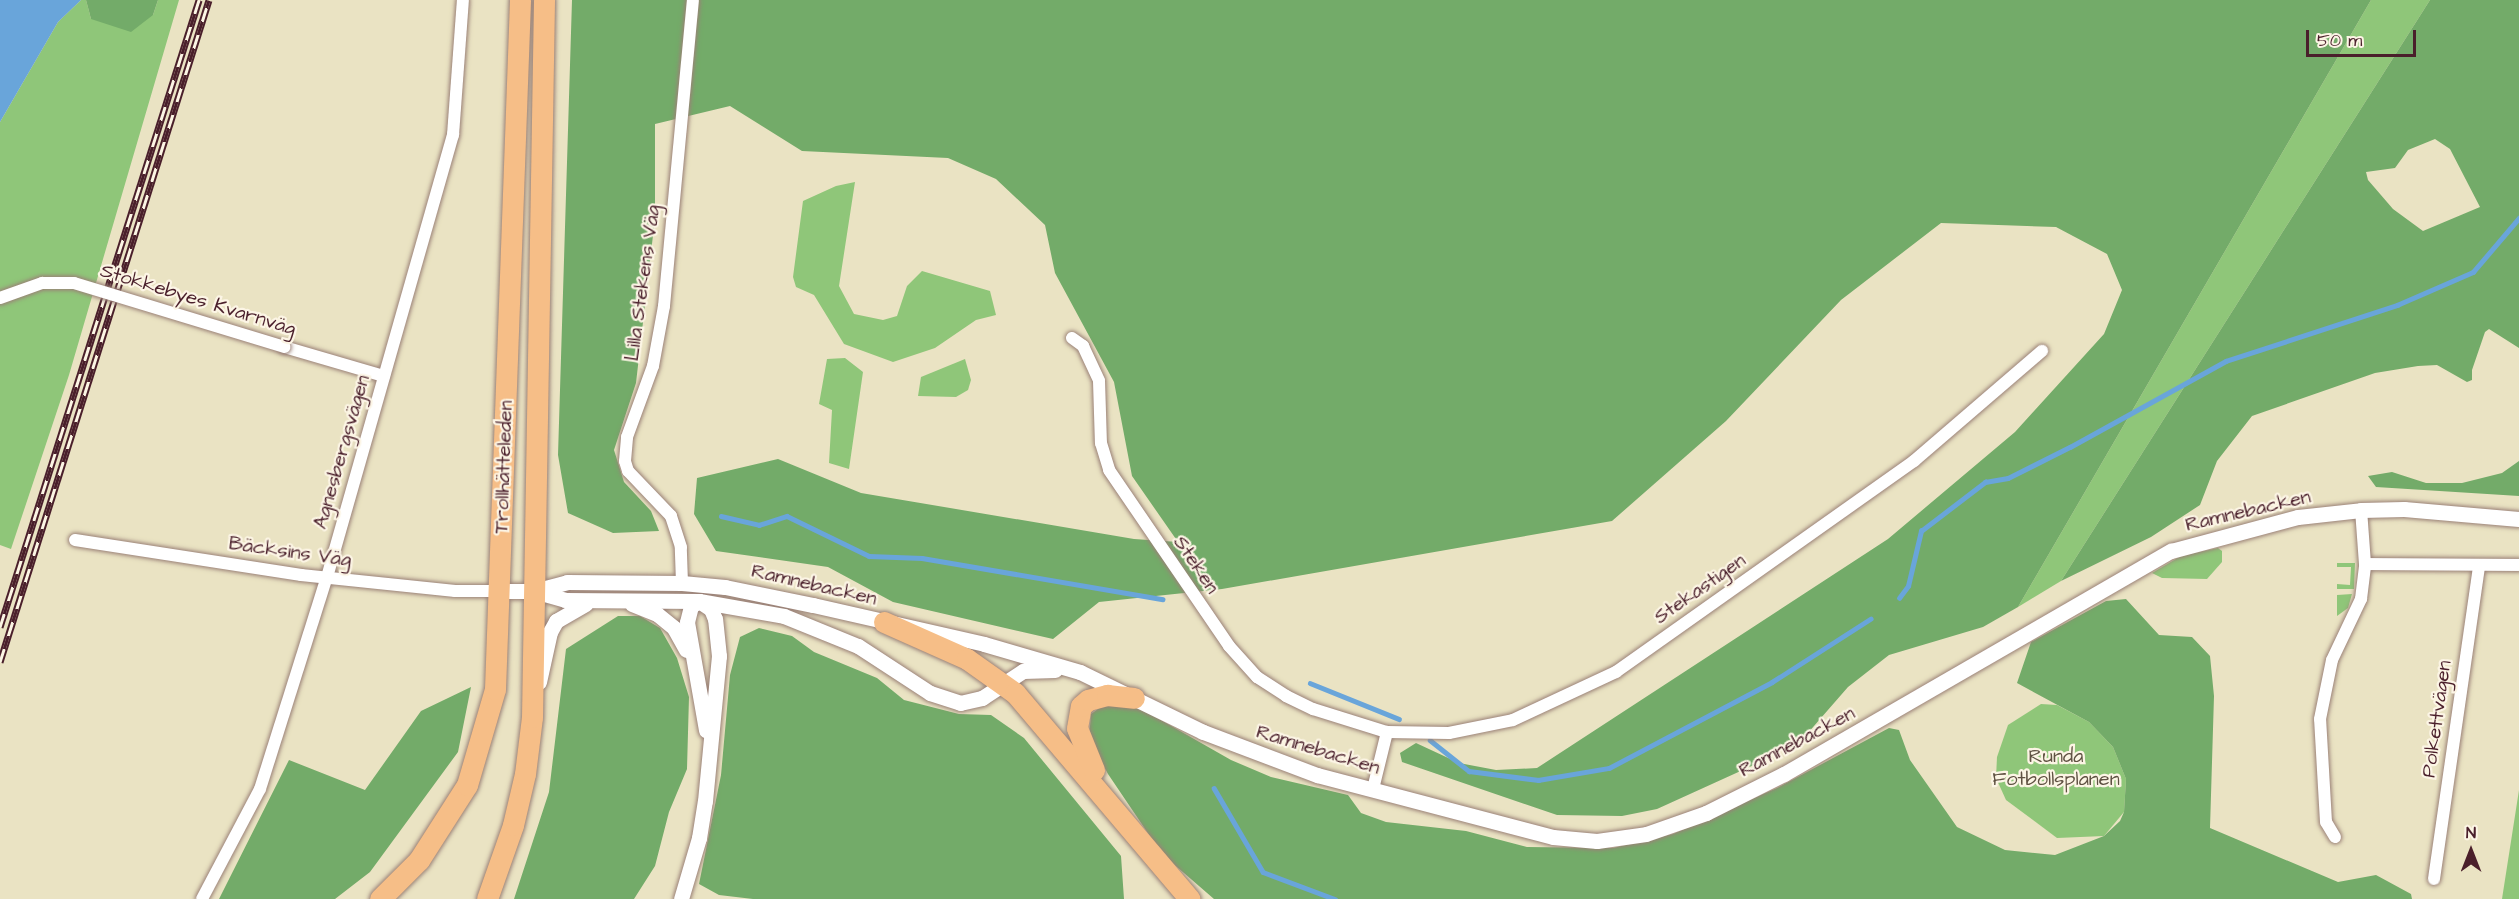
<!DOCTYPE html>
<meta charset="utf-8">
<style>
body{margin:0}
#map{position:relative;width:2519px;height:899px;overflow:hidden;background:#eae3c3;font-family:"Architects Daughter",sans-serif}
div>[style]{position:absolute}
[style*='--x']{left:calc(var(--x)*1px);top:calc(var(--y)*1px);width:calc(var(--w)*1px);rotate:calc(var(--a)*1deg)}
.green>*{inset:0;background:#8fc679}
.forest>*{inset:0;background:#73ab69}
.water>*{inset:0;background:#69a5da}
.stream>*{height:4.5px;margin:-2.25px;padding:0 2.25px;transform-origin:2.25px;border-radius:2.25px;background:#69a5da}
.roads{filter:drop-shadow(0 0 2px #9a8177) drop-shadow(0 0 2px #9a8177)}
.minor>*{height:12px;margin:-6px;padding:0 6px;transform-origin:6px;border-radius:6px;background:#fff}
.tertiary>*{height:15px;margin:-7.5px;padding:0 7.5px;transform-origin:7.5px;border-radius:7.5px;background:#fff}
.trunk>*{height:21px;margin:-10.5px;padding:0 10.5px;transform-origin:10.5px;border-radius:10.5px;background:#f6be87}
.rail>*{height:7px;margin-top:-3.5px;transform-origin:0;background:repeating-linear-gradient(90deg,#fcf5e5 0 14px,#4a1f2b 0 28px);box-sizing:border-box;border-block:2px solid #4a1f2b}
.bridges{filter:drop-shadow(0 0 2px #9a8177) drop-shadow(0 0 2px #9a8177)}
.minor-bridge>*{height:12px;margin:-6px;padding:0 6px;transform-origin:6px;border-radius:6px;background:#fff}
span{translate:-50% -50%;white-space:nowrap;text-align:center;line-height:1.15;-webkit-text-stroke:4.5px #fcf5e5;paint-order:stroke}
.street-label{font-size:20px;color:#4a1f2b}
.park-label{font-size:20px;color:#5f5142}
.north{position:absolute;left:2441px;top:821px;width:60px;height:60px;-webkit-text-stroke:4px #fcf5e5;paint-order:stroke;rotate:0deg;font-size:16px;font-weight:700;line-height:24px;text-align:center;color:#4a1f2b}
.north::after{content:'';display:block;margin:auto;width:21px;height:27px;background:#4a1f2b;clip-path:polygon(50% 0,100% 100%,50% 72%,0 100%)}
.scale{position:absolute;left:2306px;top:30px;width:110px;height:27px;box-sizing:border-box;border:3px solid #4a1f2b;border-top:0;padding-left:8px;font-size:18px;line-height:21px;white-space:nowrap;color:#4a1f2b;-webkit-text-stroke:4px #fcf5e5;paint-order:stroke}
</style>
<div id="map">
<div class="green">
<div style="clip-path:polygon(81px 0,86px 0,91px 19px,153px 15px,158px 0,179px 0,69px 375px,11px 549px,0 545px,0 122px,58px 22px)"></div>
<div style="clip-path:polygon(2371px 0,2430px 0,2061px 581px,2018px 607px)"></div>
<div style="clip-path:polygon(855px 182px,839px 286px,854px 314px,883px 320px,897px 316px,907px 286px,922px 271px,990px 291px,996px 315px,976px 320px,935px 348px,893px 362px,844px 344px,814px 295px,796px 287px,793px 277px,803px 201px,836px 186px)"></div>
<div style="clip-path:polygon(845px 358px,863px 372px,849px 469px,829px 463px,832px 410px,819px 404px,827px 359px)"></div>
<div style="clip-path:polygon(965px 359px,971px 380px,968px 390px,956px 397px,918px 396px,921px 377px)"></div>
<div style="clip-path:polygon(2218px 548px,2222px 551px,2222px 562px,2207px 579px,2162px 578px,2152px 573px,2181px 556px)"></div>
<div style="clip-path:polygon(2337px 563px,2355px 563px,2354px 589px,2337px 589px,2337px 584px,2350px 585px,2351px 567px,2337px 567px)"></div>
<div style="clip-path:polygon(2352px 594px,2348px 608px,2337px 616px,2337px 595px)"></div>
<div style="clip-path:polygon(2041px 704px,2057px 705px,2089px 722px,2113px 747px,2126px 779px,2124px 812px,2104px 836px,2057px 838px,2006px 800px,1996px 778px,1997px 757px,2008px 725px)"></div>
<div style="clip-path:polygon(2519px 790px,2519px 899px,2502px 899px)"></div>
</div>
<div class="forest">
<div style="clip-path:polygon(86px 0,158px 0,153px 15px,131px 32px,91px 19px)"></div>
<div style="clip-path:polygon(572px 0,2371px 0,2018px 607px,1983px 627px,1889px 655px,1848px 687px,1807px 734px,1756px 764px,1657px 809px,1622px 816px,1557px 815px,1402px 762px,1400px 753px,1416px 743px,1459px 763px,1496px 770px,1537px 768px,1888px 539px,2015px 432px,2104px 334px,2122px 290px,2107px 254px,2056px 227px,1941px 223px,1841px 300px,1726px 421px,1612px 521px,1222px 589px,1099px 602px,1053px 639px,893px 602px,828px 567px,716px 551px,694px 514px,697px 478px,778px 459px,861px 493px,1134px 539px,1178px 542px,1132px 476px,1114px 382px,1055px 273px,1045px 225px,996px 179px,948px 158px,802px 151px,730px 106px,655px 124px,655px 218px,636px 383px,614px 450px,624px 482px,651px 511px,659px 531px,613px 533px,568px 513px,558px 455px)"></div>
<div style="clip-path:polygon(evenodd,2430px 0,2519px 0,2519px 348px,2489px 329px,2485px 332px,2472px 370px,2472px 380px,2467px 382px,2437px 365px,2418px 366px,2375px 373px,2252px 416px,2217px 461px,2200px 505px,2151px 537px,2061px 581px,2430px 0,2435px 139px,2450px 149px,2480px 207px,2423px 231px,2393px 209px,2368px 180px,2366px 172px,2395px 168px,2408px 150px,2435px 139px)"></div>
<div style="clip-path:polygon(2519px 461px,2519px 496px,2376px 487px,2368px 476px,2392px 472px,2426px 483px,2462px 483px,2502px 473px)"></div>
<div style="clip-path:polygon(2126px 599px,2159px 635px,2192px 637px,2210px 656px,2214px 696px,2210px 828px,2338px 882px,2376px 875px,2411px 894px,2412px 899px,1214px 899px,1162px 854px,1108px 774px,1089px 738px,1091px 714px,1105px 704px,1138px 707px,1231px 760px,1271px 777px,1348px 795px,1361px 813px,1386px 822px,1466px 831px,1527px 847px,1613px 848px,1673px 834px,1777px 788px,1889px 728px,1899px 730px,1910px 760px,1957px 827px,2005px 850px,2055px 855px,2104px 836px,2120px 821px,2124px 812px,2126px 779px,2113px 747px,2089px 722px,2017px 683px,2031px 642px,2106px 601px)"></div>
<div style="clip-path:polygon(618px 616px,640px 616px,660px 628px,677px 658px,689px 697px,687px 769px,669px 812px,655px 866px,634px 899px,514px 899px,549px 792px,566px 649px)"></div>
<div style="clip-path:polygon(759px 628px,792px 636px,814px 652px,877px 678px,904px 700px,959px 714px,991px 715px,1024px 738px,1121px 856px,1124px 899px,753px 899px,719px 895px,699px 884px,721px 775px,730px 675px,740px 637px)"></div>
<div style="clip-path:polygon(471px 687px,458px 752px,370px 872px,335px 899px,219px 899px,289px 760px,365px 790px,421px 711px)"></div>
</div>
<div class="water">
<div style="clip-path:polygon(0 0,81px 0,58px 22px,0 122px)"></div>
</div>
<div class="stream">
<div style="--x:721;--y:516;--w:39;--a:13"></div>
<div style="--x:759;--y:525;--w:29;--a:-18"></div>
<div style="--x:787;--y:516;--w:91;--a:26"></div>
<div style="--x:869;--y:556;--w:53;--a:2.2"></div>
<div style="--x:922;--y:558;--w:244;--a:9.7"></div>
<div style="--x:1899;--y:598;--w:15;--a:-53"></div>
<div style="--x:1908;--y:586;--w:57;--a:-76.7"></div>
<div style="--x:1921;--y:531;--w:81;--a:-37.4"></div>
<div style="--x:1985;--y:482;--w:23;--a:-10"></div>
<div style="--x:2008;--y:478;--w:69;--a:-26.6"></div>
<div style="--x:2070;--y:447;--w:178;--a:-28.9"></div>
<div style="--x:2226;--y:361;--w:180;--a:-18.1"></div>
<div style="--x:2397;--y:305;--w:83;--a:-23.5"></div>
<div style="--x:2473;--y:272;--w:71;--a:-49.6"></div>
<div style="--x:1310;--y:683;--w:96;--a:22"></div>
<div style="--x:1430;--y:740;--w:50;--a:38.5"></div>
<div style="--x:1469;--y:771;--w:70;--a:7.4"></div>
<div style="--x:1538;--y:780;--w:72;--a:-9.6"></div>
<div style="--x:1609;--y:768;--w:184;--a:-27.8"></div>
<div style="--x:1772;--y:682;--w:117;--a:-32.7"></div>
<div style="--x:1214;--y:788;--w:97;--a:59.7"></div>
<div style="--x:1263;--y:872;--w:77;--a:20.6"></div>
</div>
<div class="roads">
<div class="minor">
<div style="--x:1072;--y:338;--w:14;--a:36"></div>
<div style="--x:1083;--y:346;--w:38;--a:65"></div>
<div style="--x:1099;--y:381;--w:62;--a:88.2"></div>
<div style="--x:1101;--y:443;--w:28;--a:73"></div>
<div style="--x:1109;--y:470;--w:213;--a:55.7"></div>
<div style="--x:1229;--y:646;--w:42;--a:47.9"></div>
<div style="--x:1257;--y:677;--w:35;--a:33"></div>
<div style="--x:1286;--y:696;--w:30;--a:26"></div>
<div style="--x:1313;--y:709;--w:77;--a:17.3"></div>
<div style="--x:284;--y:347;--w:104;--a:16.2"></div>
<div style="--x:75;--y:540;--w:229;--a:8.8"></div>
<div style="--x:301;--y:575;--w:155;--a:5.9"></div>
<div style="--x:455;--y:591;--w:46;--a:0"></div>
<div style="--x:2365;--y:564;--w:154;--a:0.4"></div>
<div style="--x:682;--y:583;--w:36;--a:-92"></div>
<div style="--x:681;--y:547;--w:33;--a:-108"></div>
<div style="--x:671;--y:516;--w:62;--a:-133.7"></div>
<div style="--x:628;--y:471;--w:10;--a:-107"></div>
<div style="--x:625;--y:461;--w:24;--a:-85"></div>
<div style="--x:627;--y:437;--w:76;--a:-69.9"></div>
<div style="--x:653;--y:366;--w:61;--a:-79.6"></div>
<div style="--x:664;--y:306;--w:307;--a:-84.6"></div>
<div style="--x:1373;--y:789;--w:59;--a:-76.2"></div>
<div style="--x:1387;--y:732;--w:62;--a:0.9"></div>
<div style="--x:1449;--y:733;--w:65;--a:-11.5"></div>
<div style="--x:1513;--y:720;--w:114;--a:-25"></div>
<div style="--x:1616;--y:672;--w:365;--a:-35.3"></div>
<div style="--x:1914;--y:461;--w:169;--a:-40.7"></div>
<div style="--x:2335;--y:837;--w:17;--a:-121"></div>
<div style="--x:2326;--y:822;--w:103;--a:-93.3"></div>
<div style="--x:2320;--y:719;--w:60;--a:-78.5"></div>
<div style="--x:2332;--y:660;--w:68;--a:-64.6"></div>
<div style="--x:2361;--y:599;--w:35;--a:-83"></div>
<div style="--x:2365;--y:564;--w:54;--a:-94.2"></div>
<div style="--x:2434;--y:879;--w:317;--a:-81.8"></div>
<div style="--x:202;--y:899;--w:124;--a:-62.2"></div>
<div style="--x:260;--y:789;--w:222;--a:-72.5"></div>
<div style="--x:327;--y:577;--w:460;--a:-74.1"></div>
<div style="--x:453;--y:135;--w:135;--a:-85.8"></div>
</div>
<div class="tertiary">
<div style="--x:501;--y:591;--w:33;--a:0"></div>
<div style="--x:534;--y:591;--w:34;--a:-15"></div>
<div style="--x:567;--y:582;--w:115;--a:0.5"></div>
<div style="--x:682;--y:583;--w:43;--a:5.3"></div>
<div style="--x:725;--y:587;--w:90;--a:11.6"></div>
<div style="--x:813;--y:605;--w:175;--a:12.8"></div>
<div style="--x:984;--y:644;--w:100;--a:16.3"></div>
<div style="--x:1080;--y:672;--w:137;--a:26"></div>
<div style="--x:1203;--y:732;--w:122;--a:20.7"></div>
<div style="--x:1317;--y:775;--w:244;--a:14.7"></div>
<div style="--x:1553;--y:837;--w:44;--a:5.2"></div>
<div style="--x:1597;--y:841;--w:49;--a:-8.1"></div>
<div style="--x:1646;--y:834;--w:64;--a:-19.3"></div>
<div style="--x:1706;--y:813;--w:87;--a:-26.6"></div>
<div style="--x:1784;--y:774;--w:447;--a:-30"></div>
<div style="--x:2171;--y:551;--w:131;--a:-15"></div>
<div style="--x:2298;--y:517;--w:63;--a:-6.3"></div>
<div style="--x:2361;--y:510;--w:43;--a:-1.3"></div>
<div style="--x:2404;--y:509;--w:115;--a:5"></div>
<div style="--x:534;--y:591;--w:32;--a:16"></div>
<div style="--x:565;--y:600;--w:134;--a:0.4"></div>
<div style="--x:699;--y:601;--w:86;--a:10"></div>
<div style="--x:784;--y:616;--w:80;--a:22.1"></div>
<div style="--x:858;--y:646;--w:86;--a:33.1"></div>
<div style="--x:930;--y:693;--w:32;--a:18"></div>
<div style="--x:960;--y:703;--w:23;--a:-13"></div>
<div style="--x:982;--y:698;--w:49;--a:-33.4"></div>
<div style="--x:1023;--y:671;--w:32;--a:-2"></div>
<div style="--x:699;--y:601;--w:9;--a:148"></div>
<div style="--x:691;--y:606;--w:16;--a:104"></div>
<div style="--x:687;--y:622;--w:110;--a:80"></div>
<div style="--x:632;--y:604;--w:27;--a:22"></div>
<div style="--x:657;--y:614;--w:22;--a:39"></div>
<div style="--x:674;--y:628;--w:25;--a:61"></div>
<div style="--x:539;--y:682;--w:51;--a:-77.6"></div>
<div style="--x:550;--y:632;--w:13;--a:-61"></div>
<div style="--x:556;--y:621;--w:34;--a:-30"></div>
<div style="--x:681;--y:899;--w:64;--a:-73.6"></div>
<div style="--x:699;--y:838;--w:37;--a:-81"></div>
<div style="--x:705;--y:801;--w:146;--a:-84.5"></div>
<div style="--x:719;--y:656;--w:37;--a:-96"></div>
<div style="--x:715;--y:619;--w:11;--a:-112"></div>
<div style="--x:711;--y:609;--w:14;--a:-146"></div>
</div>
<div class="trunk">
<div style="--x:884;--y:622;--w:91;--a:24"></div>
<div style="--x:967;--y:659;--w:59;--a:35.3"></div>
<div style="--x:1015;--y:693;--w:270;--a:49.7"></div>
<div style="--x:1094;--y:770;--w:45;--a:-112"></div>
<div style="--x:1077;--y:728;--w:22;--a:-80"></div>
<div style="--x:1081;--y:706;--w:9;--a:-41"></div>
<div style="--x:1088;--y:700;--w:20;--a:-15"></div>
<div style="--x:1107;--y:695;--w:27;--a:6"></div>
<div style="--x:380;--y:899;--w:55;--a:-45"></div>
<div style="--x:419;--y:860;--w:89;--a:-57.4"></div>
<div style="--x:467;--y:785;--w:100;--a:-73.7"></div>
<div style="--x:495;--y:689;--w:689;--a:-87.92"></div>
<div style="--x:487;--y:899;--w:78;--a:-70.6"></div>
<div style="--x:513;--y:825;--w:52;--a:-76.8"></div>
<div style="--x:525;--y:774;--w:57;--a:-83"></div>
<div style="--x:532;--y:717;--w:717;--a:-89.04"></div>
</div>
</div>
<div class="rail">
<div style="--x:0;--y:627;--w:658;--a:-72.39"></div>
<div style="--x:0;--y:662;--w:694;--a:-72.48"></div>
</div>
<div class="bridges">
<div class="minor-bridge">
<div style="--x:0;--y:298;--w:45;--a:-19.7"></div>
<div style="--x:42;--y:283;--w:32;--a:0"></div>
<div style="--x:74;--y:283;--w:220;--a:16.9"></div>
</div>
</div>
<div class="street-label">
<span style="left:643px;top:283px;rotate:-82deg">Lilla Stekens Väg</span>
<span style="left:198px;top:300px;rotate:17deg">Stokkebyes Kvarnväg</span>
<span style="left:342px;top:452px;rotate:-74deg">Agnesbergsvägen</span>
<span style="left:504px;top:467px;rotate:-88deg">Trollhätteleden</span>
<span style="left:2248px;top:511px;rotate:-13deg">Ramnebacken</span>
<span style="left:290px;top:552px;rotate:8deg">Bäcksins Väg</span>
<span style="left:1196px;top:565px;rotate:56deg">Steken</span>
<span style="left:814px;top:585px;rotate:13deg">Ramnebacken</span>
<span style="left:1700px;top:589px;rotate:-35deg">Stekastigen</span>
<span style="left:2437px;top:719px;rotate:-82deg">Polkettvägen</span>
<span style="left:1797px;top:742px;rotate:-28deg">Ramnebacken</span>
<span style="left:1318px;top:750px;rotate:17deg">Ramnebacken</span>
</div>
<div class="park-label">
<span style="left:2056px;top:768px">Runda<br>Fotbollsplanen</span>
</div>
<div class="north">N</div>
<div class="scale">50 m</div>
</div>
